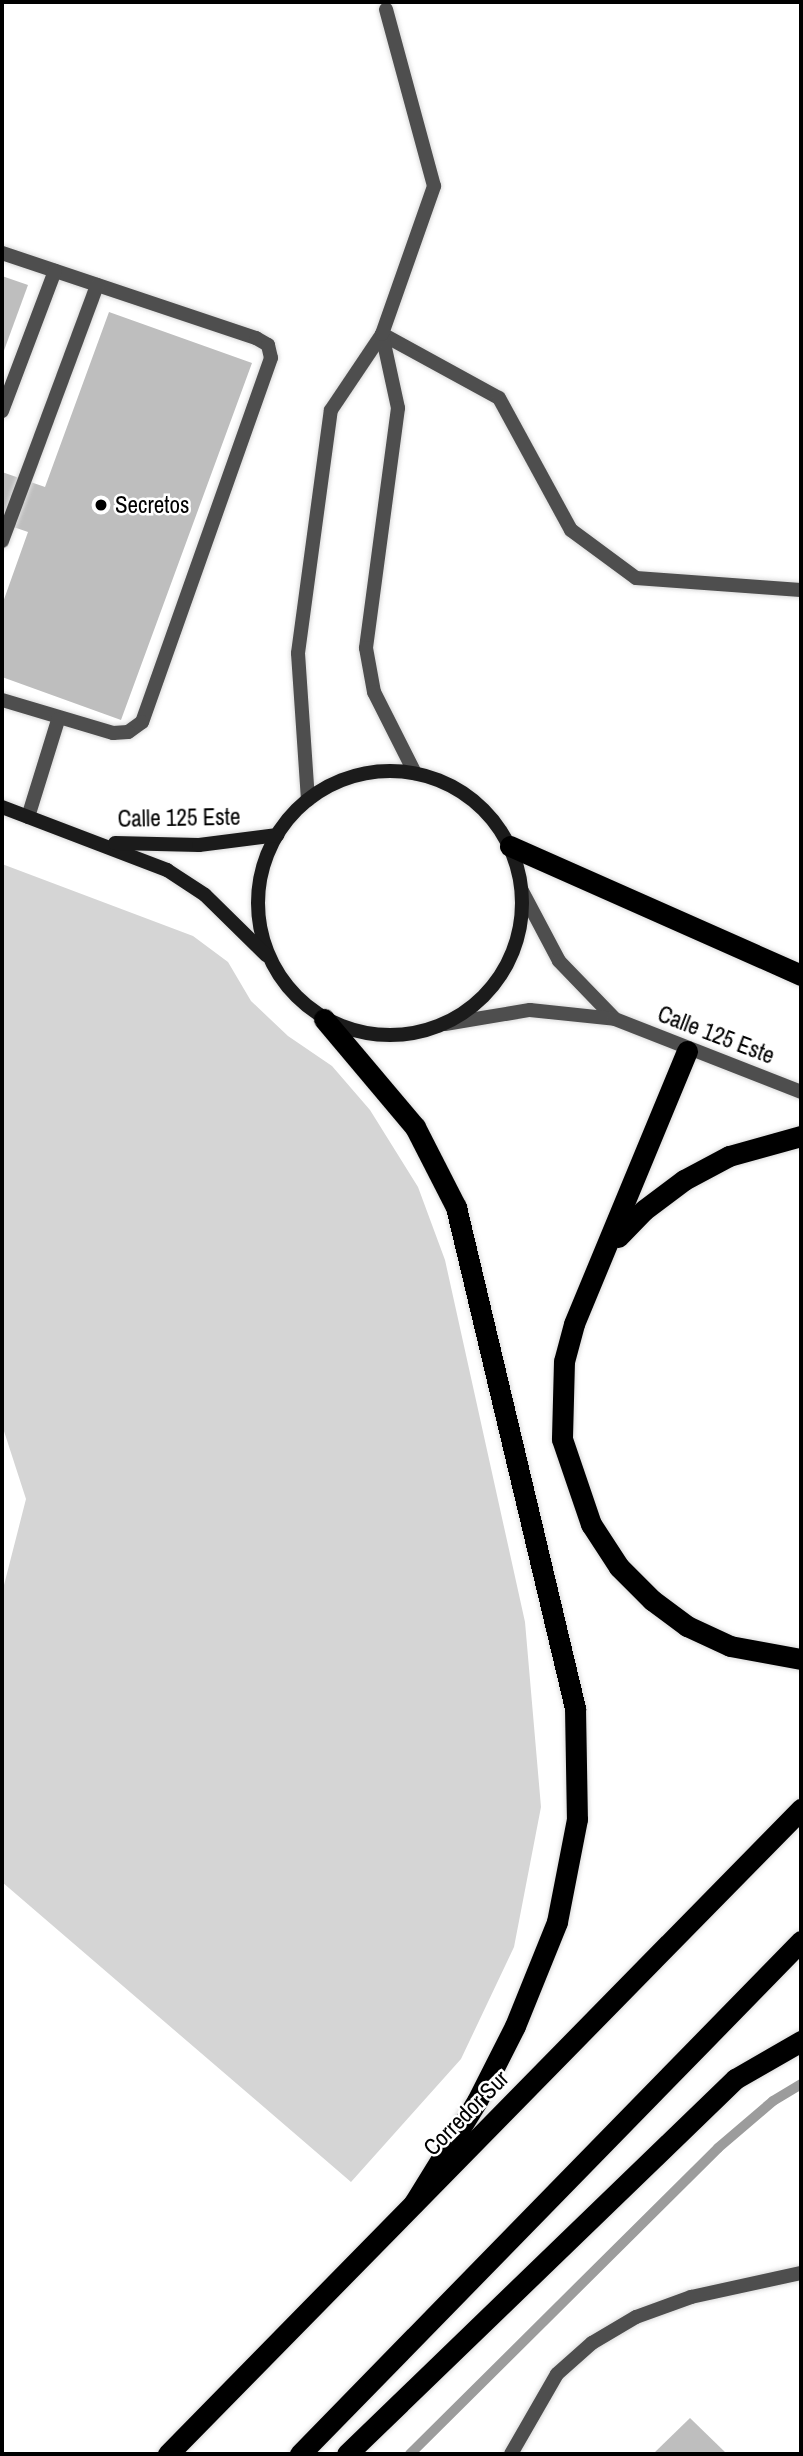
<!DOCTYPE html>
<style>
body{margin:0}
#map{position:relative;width:803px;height:2456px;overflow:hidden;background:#fff;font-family:"Archivo Narrow",sans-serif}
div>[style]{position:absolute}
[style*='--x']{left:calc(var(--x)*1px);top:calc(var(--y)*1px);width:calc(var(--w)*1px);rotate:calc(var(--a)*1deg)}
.green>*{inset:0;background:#d5d5d5}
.stream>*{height:10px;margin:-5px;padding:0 5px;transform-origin:5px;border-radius:5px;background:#9c9c9c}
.building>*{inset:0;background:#bebebe}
.roads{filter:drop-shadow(0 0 2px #dbdbdb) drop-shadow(0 0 2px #dbdbdb)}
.service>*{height:14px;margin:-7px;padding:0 7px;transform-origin:7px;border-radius:7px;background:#4e4e4e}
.minor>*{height:14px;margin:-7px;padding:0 7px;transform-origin:7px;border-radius:7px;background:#4e4e4e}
.tertiary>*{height:14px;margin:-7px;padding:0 7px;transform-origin:7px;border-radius:7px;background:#4e4e4e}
.secondary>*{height:14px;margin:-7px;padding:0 7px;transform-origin:7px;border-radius:7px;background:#1b1b1b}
.secondary>.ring{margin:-7px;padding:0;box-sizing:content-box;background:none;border:14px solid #1b1b1b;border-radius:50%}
.motorway>*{height:21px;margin:-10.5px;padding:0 10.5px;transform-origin:10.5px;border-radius:10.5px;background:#000}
.dots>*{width:19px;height:19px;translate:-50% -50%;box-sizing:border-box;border:4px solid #fff;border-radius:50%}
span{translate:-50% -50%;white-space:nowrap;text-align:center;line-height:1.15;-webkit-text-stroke:5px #fff;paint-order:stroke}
.poi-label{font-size:23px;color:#000}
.left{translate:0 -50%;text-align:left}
.street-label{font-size:23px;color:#000}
.frame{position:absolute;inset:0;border:4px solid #000;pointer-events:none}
</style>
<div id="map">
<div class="green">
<div style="clip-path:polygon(2px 864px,193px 936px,228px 962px,251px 1001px,288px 1036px,332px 1066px,370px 1110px,418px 1187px,445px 1260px,525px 1622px,541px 1807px,514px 1947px,461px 2059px,351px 2182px,2px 1882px,2px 1593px,26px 1499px,2px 1425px)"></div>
</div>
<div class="stream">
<div style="--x:410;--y:2454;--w:434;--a:-44.8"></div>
<div style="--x:718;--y:2148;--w:72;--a:-40.5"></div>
<div style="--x:773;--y:2101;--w:33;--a:-31"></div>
</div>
<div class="building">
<div style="clip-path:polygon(2px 276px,28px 285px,2px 356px)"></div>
<div style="clip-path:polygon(109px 312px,252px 363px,121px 720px,2px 677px,2px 605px,28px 532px,2px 523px,2px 472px,45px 487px)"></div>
<div style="clip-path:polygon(690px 2418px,727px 2454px,653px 2454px)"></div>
</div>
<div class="roads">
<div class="service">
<div style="--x:2;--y:253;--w:268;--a:18.5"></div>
<div style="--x:256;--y:338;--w:14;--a:30"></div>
<div style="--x:268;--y:345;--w:13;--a:77"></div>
<div style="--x:271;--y:358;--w:386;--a:109.5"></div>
<div style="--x:142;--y:722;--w:17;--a:144"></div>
<div style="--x:128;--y:732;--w:15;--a:176"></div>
<div style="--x:113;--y:733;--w:116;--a:-163.4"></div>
<div style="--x:2;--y:411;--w:150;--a:-69.3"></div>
<div style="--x:2;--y:541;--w:273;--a:-69.6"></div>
<div style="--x:28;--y:817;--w:102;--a:-72.8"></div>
</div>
<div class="minor">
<div style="--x:382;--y:334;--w:133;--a:28.7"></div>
<div style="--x:499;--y:398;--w:150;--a:61.4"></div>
<div style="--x:571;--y:530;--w:81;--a:36.4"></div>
<div style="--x:636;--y:578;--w:165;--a:4.2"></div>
<div style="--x:382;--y:334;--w:76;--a:77.8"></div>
<div style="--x:398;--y:408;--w:242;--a:97.6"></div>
<div style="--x:366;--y:648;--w:45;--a:79.7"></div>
<div style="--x:374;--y:692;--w:91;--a:63.2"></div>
<div style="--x:308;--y:800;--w:147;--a:-93.9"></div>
<div style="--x:298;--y:653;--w:245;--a:-82.3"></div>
<div style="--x:331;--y:410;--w:92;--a:-56.1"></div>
<div style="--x:382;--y:334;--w:157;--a:-70.6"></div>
<div style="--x:434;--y:186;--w:183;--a:-105.2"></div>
<div style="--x:511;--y:2454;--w:92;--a:-60.1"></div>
<div style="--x:557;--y:2374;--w:47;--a:-41.5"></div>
<div style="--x:592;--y:2343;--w:51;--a:-30.6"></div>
<div style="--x:636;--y:2317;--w:59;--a:-20"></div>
<div style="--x:691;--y:2297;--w:113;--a:-12.3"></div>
</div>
<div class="tertiary">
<div style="--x:522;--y:891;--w:79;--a:62.1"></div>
<div style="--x:559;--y:961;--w:79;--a:46"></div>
<div style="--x:445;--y:1024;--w:86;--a:-9.4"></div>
<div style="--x:530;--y:1010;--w:85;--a:6"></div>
<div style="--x:615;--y:1019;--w:200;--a:21.4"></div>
</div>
<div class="secondary">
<div class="ring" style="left:258px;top:771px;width:250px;height:250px"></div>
<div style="--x:2;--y:807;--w:177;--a:20.9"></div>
<div style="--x:167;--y:870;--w:45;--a:33.3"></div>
<div style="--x:205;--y:895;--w:86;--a:44.5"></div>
<div style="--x:115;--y:843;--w:84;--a:1.4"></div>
<div style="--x:199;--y:845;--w:79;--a:-7.3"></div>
</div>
<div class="motorway">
<div style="--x:510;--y:846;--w:318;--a:23.9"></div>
<div style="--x:324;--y:1019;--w:141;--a:49.9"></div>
<div style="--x:415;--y:1127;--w:90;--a:62.9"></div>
<div style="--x:456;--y:1207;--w:515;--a:76.64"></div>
<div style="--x:575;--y:1708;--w:111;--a:89"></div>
<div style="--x:577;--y:1819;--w:105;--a:101"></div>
<div style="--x:557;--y:1922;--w:112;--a:112"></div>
<div style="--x:515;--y:2026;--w:84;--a:116.9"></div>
<div style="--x:477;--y:2101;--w:120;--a:121.7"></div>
<div style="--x:687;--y:1051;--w:295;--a:112.5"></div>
<div style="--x:574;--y:1324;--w:38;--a:105"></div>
<div style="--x:564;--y:1361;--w:78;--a:91.5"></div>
<div style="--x:562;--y:1439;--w:90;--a:71.2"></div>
<div style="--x:591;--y:1524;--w:51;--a:56.9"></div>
<div style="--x:619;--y:1567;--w:47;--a:45"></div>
<div style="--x:652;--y:1600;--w:44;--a:36.6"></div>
<div style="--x:687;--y:1626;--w:47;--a:24.9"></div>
<div style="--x:730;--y:1646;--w:72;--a:10.4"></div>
<div style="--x:618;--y:1237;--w:37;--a:-46"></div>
<div style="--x:644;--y:1210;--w:50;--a:-36.9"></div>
<div style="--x:684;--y:1180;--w:51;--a:-28.1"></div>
<div style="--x:729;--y:1156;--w:75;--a:-15.5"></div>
<div style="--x:168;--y:2454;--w:904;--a:-45.54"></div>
<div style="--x:300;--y:2454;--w:717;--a:-45.68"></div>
<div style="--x:347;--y:2454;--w:540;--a:-44.02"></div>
<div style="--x:735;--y:2079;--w:76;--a:-29.9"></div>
</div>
</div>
<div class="dots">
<div style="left:101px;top:505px;background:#000"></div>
</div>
<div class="poi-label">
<span class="left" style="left:115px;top:505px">Secretos</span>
</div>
<div class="street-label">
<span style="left:179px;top:818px;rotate:-1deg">Calle 125 Este</span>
<span style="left:716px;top:1035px;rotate:21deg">Calle 125 Este</span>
<span style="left:466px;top:2113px;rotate:-45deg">Corredor Sur</span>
</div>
<div class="frame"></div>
</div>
